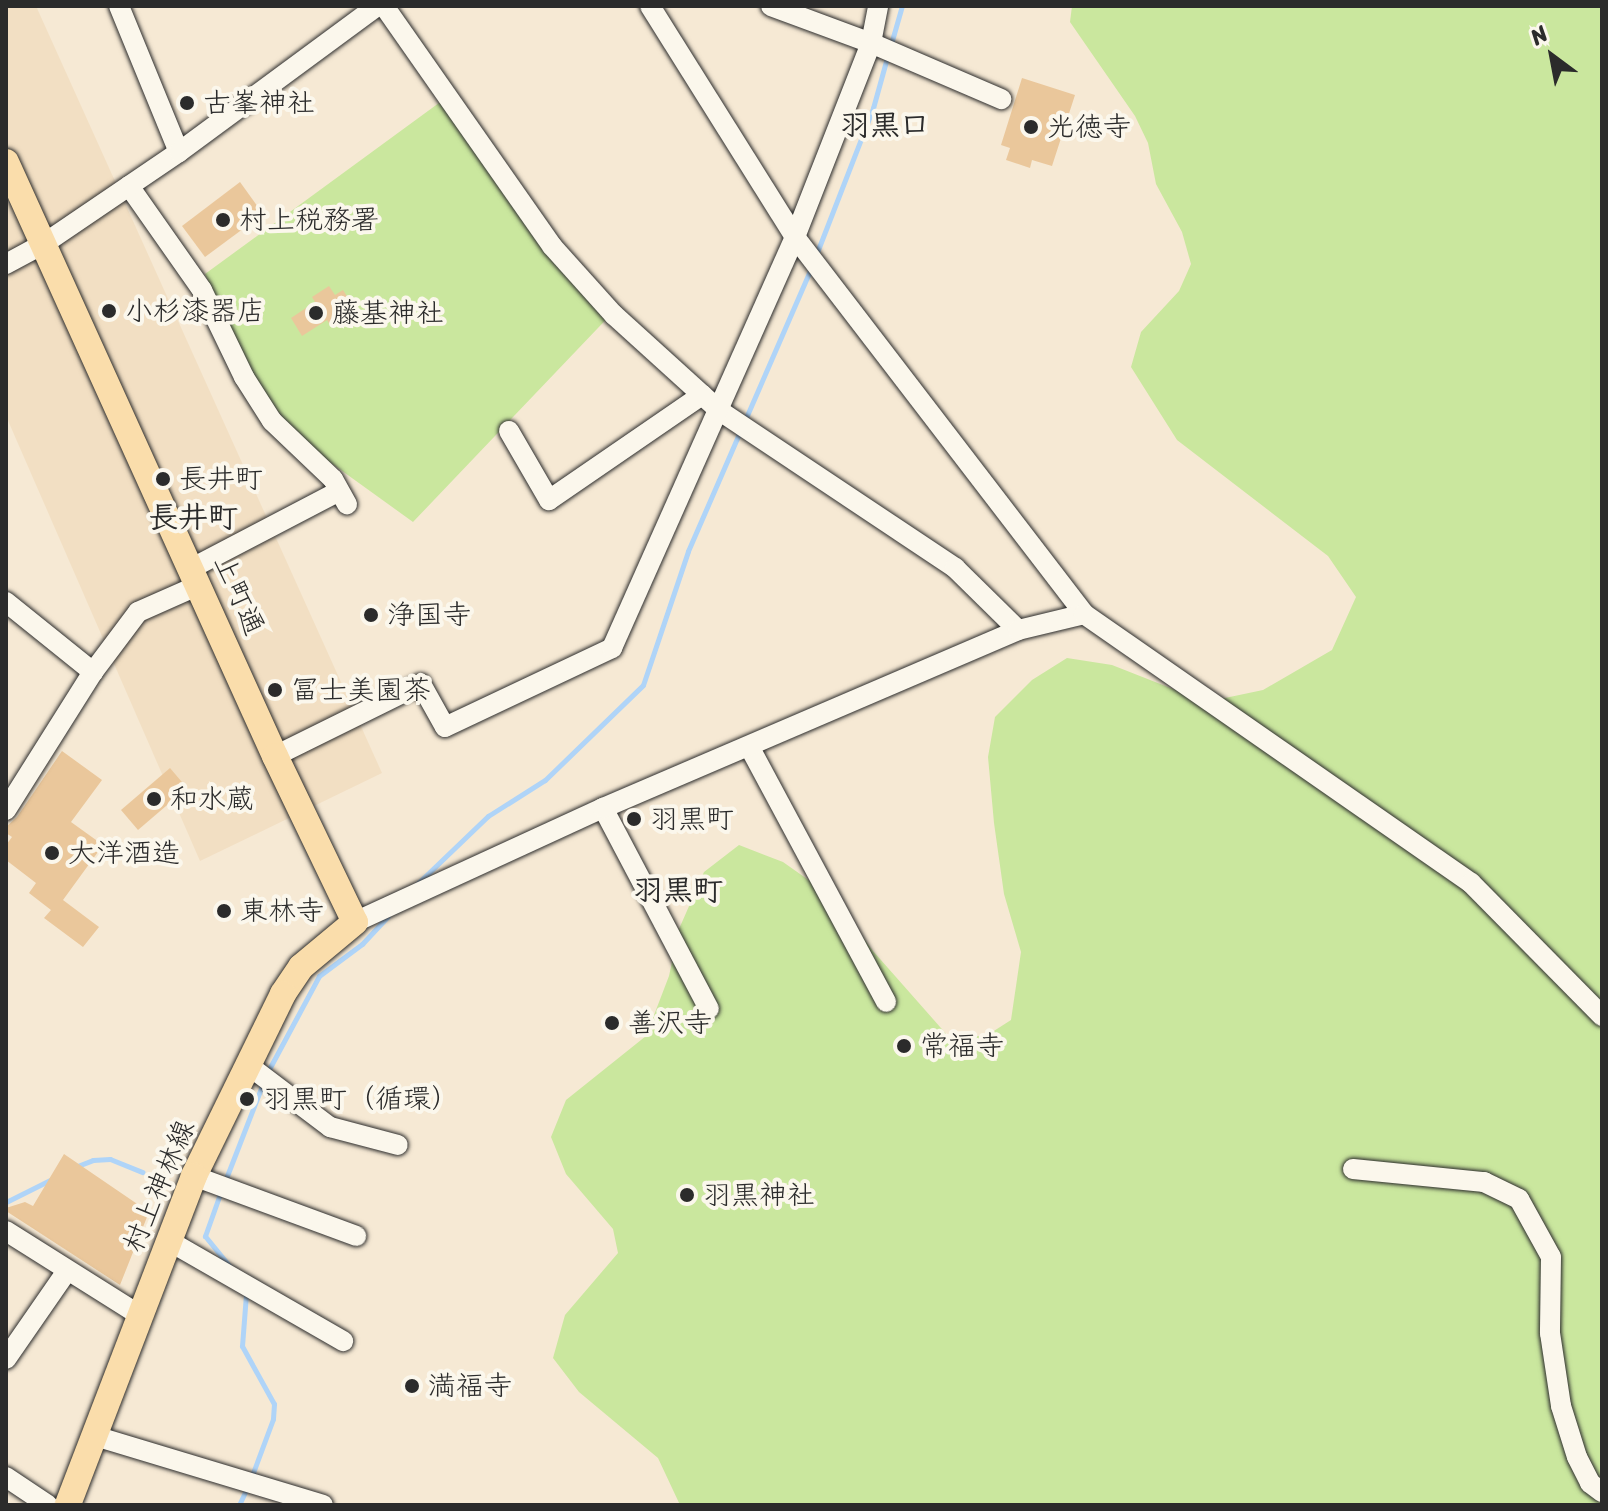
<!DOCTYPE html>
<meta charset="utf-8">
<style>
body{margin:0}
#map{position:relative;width:1608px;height:1511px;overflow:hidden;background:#f6e9d4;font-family:Sriracha,"Klee One",sans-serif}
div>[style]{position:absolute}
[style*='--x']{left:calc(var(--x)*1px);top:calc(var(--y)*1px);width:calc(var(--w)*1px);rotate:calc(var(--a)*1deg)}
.built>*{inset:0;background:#f2dfc3}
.green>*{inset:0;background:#cae79e}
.stream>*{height:5px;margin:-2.5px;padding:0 2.5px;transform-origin:2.5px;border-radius:2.5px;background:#afd4f8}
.building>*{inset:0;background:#eac79b}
.roads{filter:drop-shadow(0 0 2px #2b2b2b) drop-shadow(0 0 2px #2b2b2b)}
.minor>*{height:20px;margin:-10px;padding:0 10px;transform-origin:10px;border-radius:10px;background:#fbf7ec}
.major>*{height:26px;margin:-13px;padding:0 13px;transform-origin:13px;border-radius:13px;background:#faddab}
.dots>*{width:22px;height:22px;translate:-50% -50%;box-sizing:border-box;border:4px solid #fbf7ec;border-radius:50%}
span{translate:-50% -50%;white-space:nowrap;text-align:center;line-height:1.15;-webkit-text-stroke:8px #fbf7ec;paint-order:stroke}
.poi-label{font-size:28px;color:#2b2b2b}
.left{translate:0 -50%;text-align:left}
.street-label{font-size:28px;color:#2b2b2b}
.neighbourhood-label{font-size:30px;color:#2b2b2b;font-weight:700}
.frame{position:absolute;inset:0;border:8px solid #2b2b2b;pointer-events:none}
.north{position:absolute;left:1512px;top:16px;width:80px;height:80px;-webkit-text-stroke:6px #fbf7ec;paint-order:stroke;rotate:328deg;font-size:22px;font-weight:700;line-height:32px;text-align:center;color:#2b2b2b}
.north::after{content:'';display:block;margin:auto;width:28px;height:36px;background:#2b2b2b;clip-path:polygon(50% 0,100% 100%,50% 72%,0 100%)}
</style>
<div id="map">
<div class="built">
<div style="clip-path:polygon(6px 6px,36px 6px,382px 773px,200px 861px,6px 416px)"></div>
</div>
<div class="green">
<div style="clip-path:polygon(1072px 6px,1602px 6px,1602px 1505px,680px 1505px,658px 1458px,579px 1392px,553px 1358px,565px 1315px,618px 1253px,613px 1229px,566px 1174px,551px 1137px,566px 1100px,646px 1036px,669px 976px,679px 929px,704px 872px,739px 845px,783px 862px,834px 898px,873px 951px,948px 1036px,986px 1036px,1011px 1020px,1021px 952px,1004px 894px,994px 823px,988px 757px,995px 717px,1032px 680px,1067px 658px,1112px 665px,1206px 702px,1263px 690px,1332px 650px,1356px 597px,1328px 556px,1177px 440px,1131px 367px,1141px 332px,1179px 291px,1191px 264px,1182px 232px,1156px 184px,1148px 143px,1135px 116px,1070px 22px)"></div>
<div style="clip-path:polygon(443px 100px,524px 214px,618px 307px,413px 522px,302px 442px,255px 382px,205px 274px)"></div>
</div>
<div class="stream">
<div style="--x:891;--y:44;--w:40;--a:-74"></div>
<div style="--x:816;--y:255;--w:158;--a:-68.8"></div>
<div style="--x:873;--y:108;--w:56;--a:-74.5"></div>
<div style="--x:745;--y:420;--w:166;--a:-66.5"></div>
<div style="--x:416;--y:885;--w:100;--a:-43.8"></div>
<div style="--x:488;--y:816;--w:67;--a:-32.3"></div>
<div style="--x:545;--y:780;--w:136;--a:-44.1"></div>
<div style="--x:643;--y:685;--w:141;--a:-71.4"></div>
<div style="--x:688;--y:551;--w:133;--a:-66.5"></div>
<div style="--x:267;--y:1073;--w:110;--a:-61.8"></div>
<div style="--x:319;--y:976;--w:54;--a:-36.7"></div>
<div style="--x:362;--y:944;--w:38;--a:-47"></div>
<div style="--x:75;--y:1167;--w:19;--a:-21"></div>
<div style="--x:93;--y:1160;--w:17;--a:-3"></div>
<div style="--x:110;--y:1159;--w:35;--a:22"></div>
<div style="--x:225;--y:1181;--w:105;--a:-68.8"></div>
<div style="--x:221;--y:1191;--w:48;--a:109.6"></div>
<div style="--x:205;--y:1236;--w:41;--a:50.9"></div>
<div style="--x:6;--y:1202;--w:51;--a:-26.6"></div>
<div style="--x:246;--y:1294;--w:52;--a:94.4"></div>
<div style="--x:242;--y:1346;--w:66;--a:61.1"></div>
<div style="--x:274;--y:1404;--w:15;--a:94"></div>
<div style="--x:273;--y:1419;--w:63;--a:110.4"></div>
<div style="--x:239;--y:1505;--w:19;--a:-65"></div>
</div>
<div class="building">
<div style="clip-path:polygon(1022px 78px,1075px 95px,1052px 166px,1032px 160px,1030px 168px,1006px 160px,1010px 148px,1001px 145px)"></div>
<div style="clip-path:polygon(240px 182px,263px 214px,205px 257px,182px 226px)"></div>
<div style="clip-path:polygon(329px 286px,335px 295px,343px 290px,350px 301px,344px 305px,349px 313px,330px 325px,327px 320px,302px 336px,291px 318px,315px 302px,312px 297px)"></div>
<div style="clip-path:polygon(62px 751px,102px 780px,71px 822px,103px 845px,63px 900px,99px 927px,83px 947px,44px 918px,51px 910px,29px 893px,36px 883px,6px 860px,6px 845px,12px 837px,6px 833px,6px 827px,17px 817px)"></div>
<div style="clip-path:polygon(170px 768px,187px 788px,138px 830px,121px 810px)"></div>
<div style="clip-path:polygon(64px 1154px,149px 1212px,120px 1285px,6px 1211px,6px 1208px,25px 1202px,33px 1206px)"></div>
</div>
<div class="roads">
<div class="minor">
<div style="--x:119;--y:6;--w:158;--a:67.7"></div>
<div style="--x:384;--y:6;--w:293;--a:55"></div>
<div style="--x:552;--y:246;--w:93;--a:48.1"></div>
<div style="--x:614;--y:315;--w:143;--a:42.2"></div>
<div style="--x:720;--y:411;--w:283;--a:33.7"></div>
<div style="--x:955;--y:568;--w:88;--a:44.5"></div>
<div style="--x:650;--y:6;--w:273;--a:57.9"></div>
<div style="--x:795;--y:237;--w:475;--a:52.5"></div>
<div style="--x:771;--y:6;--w:107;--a:20.3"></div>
<div style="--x:871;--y:43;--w:142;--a:23.3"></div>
<div style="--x:129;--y:186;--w:127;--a:54.9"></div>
<div style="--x:202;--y:290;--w:97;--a:64.2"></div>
<div style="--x:244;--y:377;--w:52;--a:57.5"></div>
<div style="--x:272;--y:421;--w:84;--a:43.6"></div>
<div style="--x:333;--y:479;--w:29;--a:61"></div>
<div style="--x:6;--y:264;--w:44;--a:-28.3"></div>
<div style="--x:45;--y:243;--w:162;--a:-34.2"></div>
<div style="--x:179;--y:152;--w:246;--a:-36.4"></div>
<div style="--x:509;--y:431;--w:80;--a:59.9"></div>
<div style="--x:549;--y:500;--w:186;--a:-34.5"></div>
<div style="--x:192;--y:568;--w:166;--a:-27.6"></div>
<div style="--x:6;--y:602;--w:112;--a:38.8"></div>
<div style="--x:750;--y:748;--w:288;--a:61.8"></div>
<div style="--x:275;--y:756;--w:163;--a:-26.3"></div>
<div style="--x:421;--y:684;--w:49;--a:60.8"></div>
<div style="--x:445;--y:727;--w:185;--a:-25.3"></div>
<div style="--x:612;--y:648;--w:450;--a:-66"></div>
<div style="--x:795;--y:237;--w:208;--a:-68.6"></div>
<div style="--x:871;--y:43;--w:38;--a:-79"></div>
<div style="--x:603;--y:808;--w:227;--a:62.2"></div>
<div style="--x:6;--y:810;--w:163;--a:-57.8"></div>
<div style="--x:93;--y:672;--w:75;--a:-53.1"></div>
<div style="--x:138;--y:612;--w:67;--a:-23.9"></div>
<div style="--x:355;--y:922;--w:273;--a:-24.7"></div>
<div style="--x:603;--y:808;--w:452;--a:-23.2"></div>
<div style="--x:1018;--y:630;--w:68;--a:-13.6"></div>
<div style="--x:1084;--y:614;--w:471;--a:34.8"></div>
<div style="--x:1471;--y:883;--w:187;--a:45.4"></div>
<div style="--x:248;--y:1065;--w:103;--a:37.1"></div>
<div style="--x:330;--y:1127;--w:70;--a:14.8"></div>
<div style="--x:1353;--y:1169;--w:132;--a:5.7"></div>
<div style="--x:1484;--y:1182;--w:39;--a:26"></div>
<div style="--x:1519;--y:1199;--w:66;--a:61.1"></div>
<div style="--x:1551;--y:1257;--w:76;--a:90.8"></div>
<div style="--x:1550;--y:1333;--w:74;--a:81.4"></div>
<div style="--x:1561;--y:1406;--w:53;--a:72.6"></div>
<div style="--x:1577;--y:1457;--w:29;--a:63"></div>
<div style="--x:1590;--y:1483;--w:15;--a:37"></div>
<div style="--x:194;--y:1176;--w:173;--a:20.3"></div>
<div style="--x:6;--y:1231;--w:160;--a:32.2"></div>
<div style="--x:169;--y:1241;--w:201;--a:29.9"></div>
<div style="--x:6;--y:1359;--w:107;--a:-55.3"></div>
<div style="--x:95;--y:1436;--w:238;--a:16.8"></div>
<div style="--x:6;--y:1477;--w:50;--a:33.7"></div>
</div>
<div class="major">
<div style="--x:6;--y:162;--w:652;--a:65.64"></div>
<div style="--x:275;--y:756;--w:184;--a:64.3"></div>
<div style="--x:355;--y:922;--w:70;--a:140.2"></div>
<div style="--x:301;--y:967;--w:32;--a:124"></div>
<div style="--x:283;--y:994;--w:203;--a:116.1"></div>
<div style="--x:194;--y:1176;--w:352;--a:111"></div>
</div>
</div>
<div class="dots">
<div style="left:187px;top:103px;background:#2b2b2b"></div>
<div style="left:1031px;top:127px;background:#2b2b2b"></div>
<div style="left:223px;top:220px;background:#2b2b2b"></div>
<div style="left:109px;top:311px;background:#2b2b2b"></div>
<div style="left:316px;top:313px;background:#2b2b2b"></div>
<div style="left:163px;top:479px;background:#2b2b2b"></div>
<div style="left:371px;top:615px;background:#2b2b2b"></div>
<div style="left:275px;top:690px;background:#2b2b2b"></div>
<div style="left:154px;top:799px;background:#2b2b2b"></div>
<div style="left:634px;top:819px;background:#2b2b2b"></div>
<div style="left:52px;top:853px;background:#2b2b2b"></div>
<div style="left:224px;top:911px;background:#2b2b2b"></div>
<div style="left:612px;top:1023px;background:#2b2b2b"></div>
<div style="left:904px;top:1046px;background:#2b2b2b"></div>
<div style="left:247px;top:1099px;background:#2b2b2b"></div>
<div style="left:687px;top:1195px;background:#2b2b2b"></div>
<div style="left:412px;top:1386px;background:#2b2b2b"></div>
</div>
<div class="poi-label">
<span class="left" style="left:203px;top:103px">古峯神社</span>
<span class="left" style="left:1047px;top:127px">光徳寺</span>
<span class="left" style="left:239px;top:220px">村上税務署</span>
<span class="left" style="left:125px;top:311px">小杉漆器店</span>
<span class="left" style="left:332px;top:313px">藤基神社</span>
<span class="left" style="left:179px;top:479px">長井町</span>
<span class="left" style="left:387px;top:615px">浄国寺</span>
<span class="left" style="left:291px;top:690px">冨士美園茶</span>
<span class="left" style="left:170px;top:799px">和水蔵</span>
<span class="left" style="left:650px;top:819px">羽黒町</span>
<span class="left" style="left:68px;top:853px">大洋酒造</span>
<span class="left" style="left:240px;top:911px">東林寺</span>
<span class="left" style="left:628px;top:1023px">善沢寺</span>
<span class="left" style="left:920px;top:1046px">常福寺</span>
<span class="left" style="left:263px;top:1099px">羽黒町（循環）</span>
<span class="left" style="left:703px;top:1195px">羽黒神社</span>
<span class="left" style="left:428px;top:1386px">満福寺</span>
</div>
<div class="street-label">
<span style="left:239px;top:595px;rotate:66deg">上町通</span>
<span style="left:159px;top:1186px;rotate:-67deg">村上神林線</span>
</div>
<div class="neighbourhood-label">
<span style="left:885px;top:125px">羽黒口</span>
<span style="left:193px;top:517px">長井町</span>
<span style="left:678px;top:890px">羽黒町</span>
</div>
<div class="frame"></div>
<div class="north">N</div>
</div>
